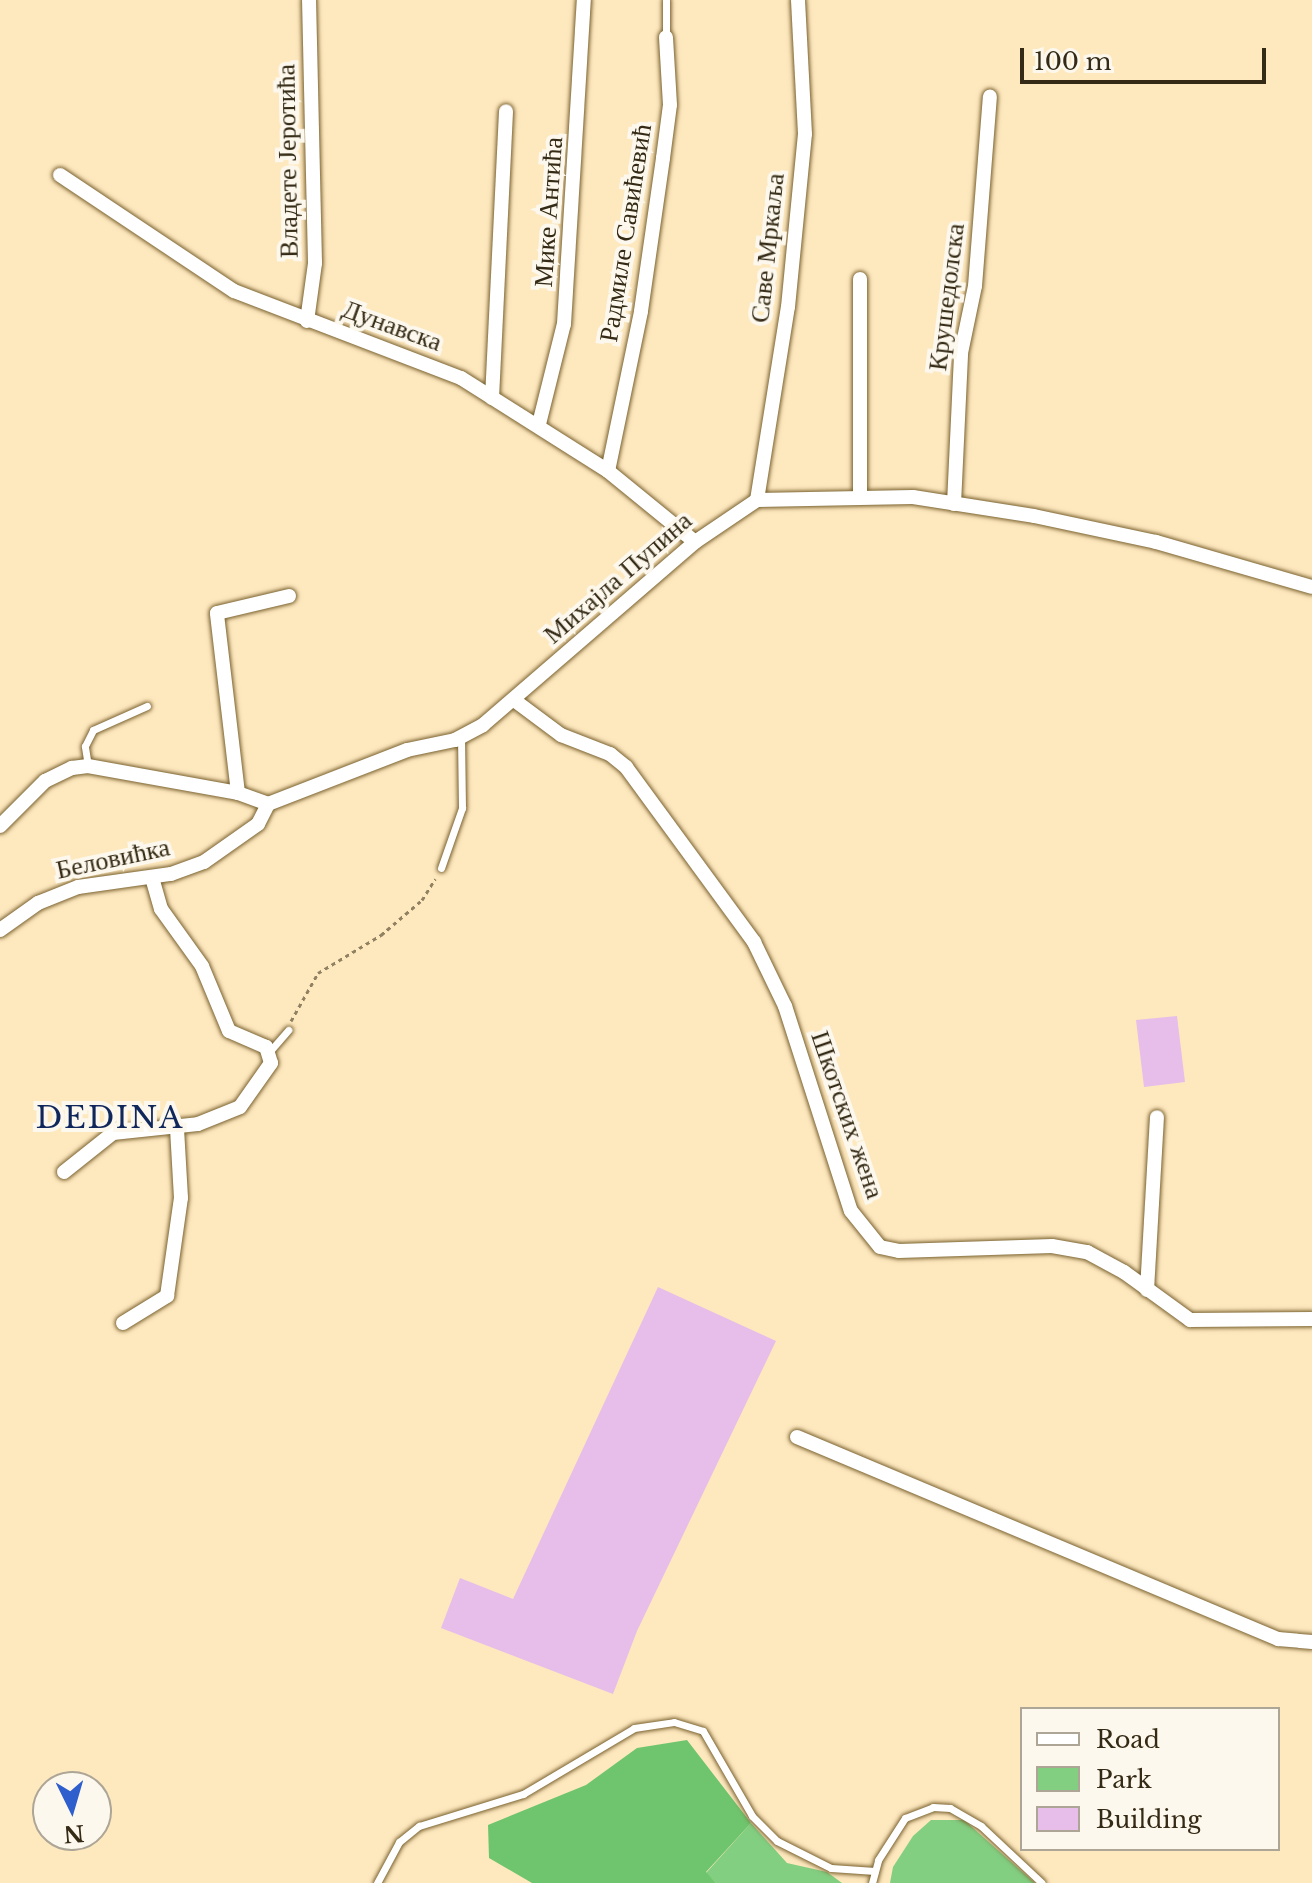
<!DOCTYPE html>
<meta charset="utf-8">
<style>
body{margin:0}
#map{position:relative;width:1312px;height:1883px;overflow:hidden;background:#fee8be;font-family:"Libre Baskerville",serif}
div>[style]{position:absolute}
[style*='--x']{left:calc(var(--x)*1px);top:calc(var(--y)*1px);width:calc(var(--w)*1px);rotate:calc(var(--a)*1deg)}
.green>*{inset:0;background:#83cf82}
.forest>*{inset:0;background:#6fc56e}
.building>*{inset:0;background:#e7beea}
.path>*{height:3px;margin-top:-1.5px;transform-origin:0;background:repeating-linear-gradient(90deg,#908162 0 4px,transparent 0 8px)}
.roads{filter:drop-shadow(0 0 2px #79612f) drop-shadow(0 0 2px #79612f)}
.service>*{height:7px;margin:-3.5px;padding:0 3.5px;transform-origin:3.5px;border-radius:3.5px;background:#fff}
.minor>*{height:14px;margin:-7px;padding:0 7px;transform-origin:7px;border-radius:7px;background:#fff}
span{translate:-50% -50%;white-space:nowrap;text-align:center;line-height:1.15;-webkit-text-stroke:8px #fdf8ed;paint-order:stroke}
.street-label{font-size:26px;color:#342a15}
.quarter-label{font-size:30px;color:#10275c;letter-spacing:2px}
.legend{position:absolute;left:1020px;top:1707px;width:260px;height:144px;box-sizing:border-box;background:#fdf8ed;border:2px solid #ada697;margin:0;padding:10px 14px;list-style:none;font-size:24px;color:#342a15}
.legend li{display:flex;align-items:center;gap:16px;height:40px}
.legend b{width:40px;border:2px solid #ada697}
.north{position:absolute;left:32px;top:1771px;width:80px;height:80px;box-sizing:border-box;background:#fdf8ed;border:2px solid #ada697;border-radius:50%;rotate:175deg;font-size:22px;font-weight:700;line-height:32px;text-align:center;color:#342a15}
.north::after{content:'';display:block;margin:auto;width:28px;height:36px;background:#2f5ecd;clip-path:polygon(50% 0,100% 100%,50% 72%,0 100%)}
.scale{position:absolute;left:1020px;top:48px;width:246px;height:36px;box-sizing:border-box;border:4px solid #342a15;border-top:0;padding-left:10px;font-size:24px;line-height:28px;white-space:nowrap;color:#342a15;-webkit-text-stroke:6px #fdf8ed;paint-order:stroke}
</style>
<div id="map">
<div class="green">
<div style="clip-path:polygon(931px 1820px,964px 1820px,1035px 1883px,890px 1883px,893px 1867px,913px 1836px)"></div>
<div style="clip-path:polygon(751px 1823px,787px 1863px,827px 1872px,842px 1883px,716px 1883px,706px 1873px)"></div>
</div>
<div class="forest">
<div style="clip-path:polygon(687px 1740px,751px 1823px,706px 1872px,716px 1883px,532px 1883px,489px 1858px,488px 1825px,586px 1785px,637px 1748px)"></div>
</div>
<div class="building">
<div style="clip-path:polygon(1177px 1016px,1185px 1082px,1144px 1087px,1136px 1020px)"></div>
<div style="clip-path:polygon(658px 1287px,776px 1341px,637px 1631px,613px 1694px,441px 1628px,460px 1578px,513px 1599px)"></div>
</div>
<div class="path">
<div style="--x:291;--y:1021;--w:55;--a:-60.6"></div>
<div style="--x:318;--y:973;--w:74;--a:-31.1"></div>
<div style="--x:381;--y:935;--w:54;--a:-40.5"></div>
<div style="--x:422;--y:900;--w:25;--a:-58"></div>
</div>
<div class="roads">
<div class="service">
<div style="--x:666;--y:37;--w:37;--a:-90"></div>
<div style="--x:88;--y:766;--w:20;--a:-99"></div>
<div style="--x:85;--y:746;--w:18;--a:-63"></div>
<div style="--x:93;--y:730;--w:59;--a:-24"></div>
<div style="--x:441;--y:868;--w:64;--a:-70.7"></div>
<div style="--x:462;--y:808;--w:71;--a:-90.8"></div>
<div style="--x:270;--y:1051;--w:28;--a:-49"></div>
<div style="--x:377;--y:1883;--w:47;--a:-61.8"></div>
<div style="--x:399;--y:1842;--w:26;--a:-39"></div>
<div style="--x:419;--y:1826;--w:109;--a:-17.1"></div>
<div style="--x:523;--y:1794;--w:129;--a:-30.7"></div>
<div style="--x:634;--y:1728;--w:40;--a:-8.5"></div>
<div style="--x:674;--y:1722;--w:30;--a:17"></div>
<div style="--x:703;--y:1731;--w:98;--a:60"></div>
<div style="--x:752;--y:1816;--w:35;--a:45"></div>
<div style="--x:777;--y:1841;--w:60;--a:26.6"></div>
<div style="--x:831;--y:1868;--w:44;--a:3.9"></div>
<div style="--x:872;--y:1883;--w:24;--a:-75"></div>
<div style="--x:878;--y:1860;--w:50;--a:-57.3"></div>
<div style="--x:905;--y:1818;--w:30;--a:-21"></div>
<div style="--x:933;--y:1807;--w:17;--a:3"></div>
<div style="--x:950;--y:1808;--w:36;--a:30"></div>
<div style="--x:981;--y:1826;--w:83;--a:43.1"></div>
</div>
<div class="minor">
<div style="--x:60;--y:175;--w:209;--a:33.7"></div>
<div style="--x:234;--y:291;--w:243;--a:21"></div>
<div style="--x:461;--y:378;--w:174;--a:32.3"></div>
<div style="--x:608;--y:471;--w:112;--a:39.2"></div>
<div style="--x:307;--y:321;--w:59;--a:-82.1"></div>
<div style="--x:315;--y:263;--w:263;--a:-91.3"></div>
<div style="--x:492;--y:398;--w:287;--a:-87.2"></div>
<div style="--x:539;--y:424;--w:103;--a:-76"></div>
<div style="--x:564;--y:324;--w:325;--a:-86.5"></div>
<div style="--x:608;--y:471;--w:163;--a:-78.3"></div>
<div style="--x:641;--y:311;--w:155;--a:-81.8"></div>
<div style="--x:663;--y:158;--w:53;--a:-82.5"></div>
<div style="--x:670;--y:105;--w:68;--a:-93.4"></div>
<div style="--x:860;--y:495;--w:216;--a:-90"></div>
<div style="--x:757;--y:500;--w:195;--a:-80.9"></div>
<div style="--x:788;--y:307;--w:174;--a:-84.4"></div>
<div style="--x:805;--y:134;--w:134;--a:-93"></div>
<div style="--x:954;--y:504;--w:151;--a:-87.3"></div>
<div style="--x:961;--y:353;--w:68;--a:-78.2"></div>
<div style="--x:975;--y:286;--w:190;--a:-85.5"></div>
<div style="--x:514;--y:700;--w:59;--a:36.7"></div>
<div style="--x:561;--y:735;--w:53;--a:21.2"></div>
<div style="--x:610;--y:754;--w:21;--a:39"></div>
<div style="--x:626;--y:767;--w:217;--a:53.8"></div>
<div style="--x:754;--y:942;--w:71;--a:64.2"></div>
<div style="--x:785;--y:1006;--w:215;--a:72.2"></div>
<div style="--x:851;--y:1211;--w:46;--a:51.1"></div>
<div style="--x:880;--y:1247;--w:19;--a:12"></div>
<div style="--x:899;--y:1251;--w:153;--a:-1.9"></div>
<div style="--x:1052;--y:1246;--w:36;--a:10"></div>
<div style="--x:1087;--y:1252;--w:42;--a:28.4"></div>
<div style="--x:1124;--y:1272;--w:82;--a:36"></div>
<div style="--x:1190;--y:1320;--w:122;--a:-0.5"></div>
<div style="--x:238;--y:793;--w:181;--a:-96.7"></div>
<div style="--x:217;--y:613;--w:74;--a:-13.3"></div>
<div style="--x:0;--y:826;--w:64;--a:-45"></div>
<div style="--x:45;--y:781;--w:30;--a:-26"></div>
<div style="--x:72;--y:768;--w:16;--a:-7"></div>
<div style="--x:88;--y:766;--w:152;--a:10.2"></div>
<div style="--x:238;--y:793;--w:32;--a:20"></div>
<div style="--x:268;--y:804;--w:149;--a:-21.2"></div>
<div style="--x:407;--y:750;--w:49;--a:-11.8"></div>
<div style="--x:455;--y:740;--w:32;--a:-28"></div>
<div style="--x:483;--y:725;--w:280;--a:-40.8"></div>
<div style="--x:695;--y:542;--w:75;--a:-34.1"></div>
<div style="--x:757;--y:500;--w:156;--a:-1.1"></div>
<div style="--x:913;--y:497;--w:122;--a:8.9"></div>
<div style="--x:1034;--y:516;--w:125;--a:12"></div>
<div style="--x:1156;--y:542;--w:162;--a:16.1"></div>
<div style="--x:0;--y:930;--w:47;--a:-35.4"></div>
<div style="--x:38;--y:903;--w:43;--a:-21.8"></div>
<div style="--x:78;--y:887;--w:94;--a:-8"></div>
<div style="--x:171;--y:874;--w:35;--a:-20"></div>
<div style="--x:204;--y:862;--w:66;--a:-35.1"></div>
<div style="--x:258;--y:824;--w:22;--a:-63"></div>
<div style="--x:64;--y:1172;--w:63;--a:-38.5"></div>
<div style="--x:113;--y:1133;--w:85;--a:-6"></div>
<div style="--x:198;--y:1124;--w:45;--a:-22"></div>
<div style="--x:240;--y:1107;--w:54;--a:-54.8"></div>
<div style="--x:271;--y:1063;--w:17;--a:-107"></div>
<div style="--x:266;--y:1047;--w:40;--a:-156.6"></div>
<div style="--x:229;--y:1031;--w:70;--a:-112.6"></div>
<div style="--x:202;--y:966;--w:70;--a:-125.7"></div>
<div style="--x:161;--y:909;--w:33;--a:-106"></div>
<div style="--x:1147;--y:1290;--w:173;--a:-86.7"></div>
<div style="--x:123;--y:1323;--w:52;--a:-31.5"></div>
<div style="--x:167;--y:1296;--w:99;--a:-81.9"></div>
<div style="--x:181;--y:1198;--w:70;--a:-93.3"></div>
<div style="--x:797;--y:1437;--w:522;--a:22.78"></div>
<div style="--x:1278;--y:1639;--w:34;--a:5"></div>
</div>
</div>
<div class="street-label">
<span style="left:288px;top:161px;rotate:-91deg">Владете Јеротића</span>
<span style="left:549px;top:212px;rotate:-86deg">Мике Антића</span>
<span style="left:626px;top:233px;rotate:-81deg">Радмиле Савићевић</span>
<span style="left:768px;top:248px;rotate:-84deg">Саве Мркаља</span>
<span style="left:947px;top:297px;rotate:-83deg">Крушедолска</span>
<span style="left:392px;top:326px;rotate:20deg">Дунавска</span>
<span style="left:618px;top:578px;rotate:-41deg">Михајла Пупина</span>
<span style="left:113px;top:859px;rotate:-12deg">Беловићка</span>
<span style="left:847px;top:1115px;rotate:71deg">Шкотских жена</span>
</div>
<div class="quarter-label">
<span style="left:110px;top:1118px">DEDINA</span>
</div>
<ul class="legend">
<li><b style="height:10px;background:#fff"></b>Road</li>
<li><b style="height:22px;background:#83cf82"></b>Park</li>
<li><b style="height:22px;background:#e7beea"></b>Building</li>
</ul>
<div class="north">N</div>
<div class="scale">100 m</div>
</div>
